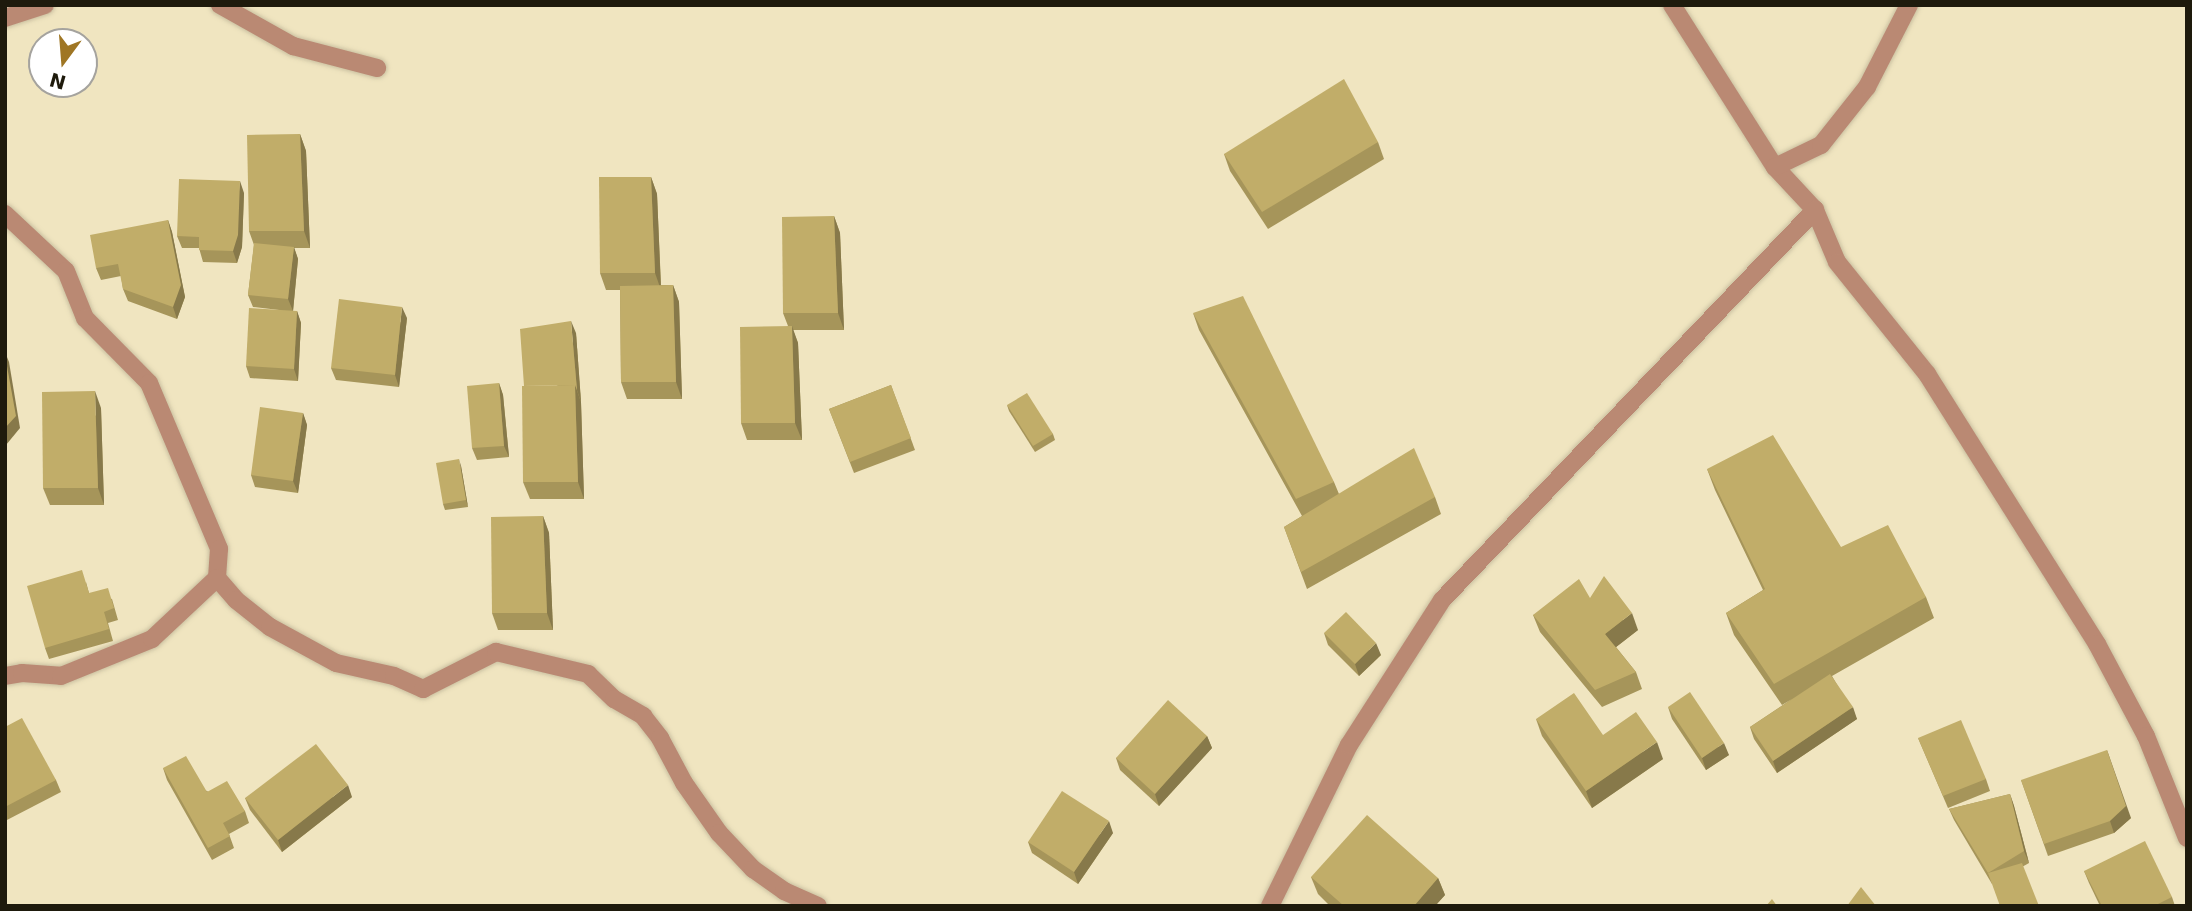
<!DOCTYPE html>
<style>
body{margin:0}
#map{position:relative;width:2192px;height:911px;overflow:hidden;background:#f0e5c0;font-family:"DejaVu Sans",sans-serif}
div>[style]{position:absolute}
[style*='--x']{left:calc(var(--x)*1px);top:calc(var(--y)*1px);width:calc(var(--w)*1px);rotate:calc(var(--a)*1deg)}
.roads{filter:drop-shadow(0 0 2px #cac0a0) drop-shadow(0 0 2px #cac0a0)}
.minor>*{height:18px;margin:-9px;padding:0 9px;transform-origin:9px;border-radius:9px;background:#ba8973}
.wall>*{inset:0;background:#a6955a}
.shaded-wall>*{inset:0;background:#87794a}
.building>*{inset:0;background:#c1ad69}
span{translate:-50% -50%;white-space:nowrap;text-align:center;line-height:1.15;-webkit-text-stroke:5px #fff;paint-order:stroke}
.frame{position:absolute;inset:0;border:7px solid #1e1a0c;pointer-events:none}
.north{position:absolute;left:28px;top:28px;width:70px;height:70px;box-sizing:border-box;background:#fff;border:2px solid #a5a39e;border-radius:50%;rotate:196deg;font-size:19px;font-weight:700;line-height:28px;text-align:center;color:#1e1a0c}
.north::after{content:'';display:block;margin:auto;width:24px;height:32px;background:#9f7624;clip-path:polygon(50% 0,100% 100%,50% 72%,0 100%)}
</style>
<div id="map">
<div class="roads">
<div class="minor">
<div style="--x:220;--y:5;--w:84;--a:29.3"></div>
<div style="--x:293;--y:46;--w:87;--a:14.7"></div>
<div style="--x:1672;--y:5;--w:192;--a:57.6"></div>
<div style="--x:1775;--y:167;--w:59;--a:47.1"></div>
<div style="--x:1815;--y:210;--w:56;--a:67.1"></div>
<div style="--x:1837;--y:262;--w:144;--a:51.2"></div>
<div style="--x:1927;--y:374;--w:319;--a:57.8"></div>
<div style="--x:2097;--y:644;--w:104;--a:62"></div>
<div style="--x:2146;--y:736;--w:110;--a:68.1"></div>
<div style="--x:5;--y:18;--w:42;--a:-18"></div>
<div style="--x:1775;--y:167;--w:51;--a:-25.6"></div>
<div style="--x:1821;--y:145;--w:74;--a:-51.6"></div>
<div style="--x:1867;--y:87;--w:92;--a:-62.9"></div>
<div style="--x:5;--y:214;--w:83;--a:43.1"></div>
<div style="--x:66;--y:271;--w:51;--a:68"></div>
<div style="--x:85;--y:318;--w:91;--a:45.4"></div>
<div style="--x:149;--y:383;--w:180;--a:67.1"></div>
<div style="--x:219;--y:549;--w:29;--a:94"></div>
<div style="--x:5;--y:676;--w:17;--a:-10"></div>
<div style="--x:22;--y:673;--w:39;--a:4"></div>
<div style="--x:61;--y:676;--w:98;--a:-22.1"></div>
<div style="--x:152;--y:639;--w:89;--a:-43.2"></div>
<div style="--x:217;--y:578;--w:29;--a:49"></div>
<div style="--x:236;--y:600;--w:43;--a:38.5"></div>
<div style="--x:270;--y:627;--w:75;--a:28.6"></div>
<div style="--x:336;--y:663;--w:59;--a:12.6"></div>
<div style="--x:394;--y:676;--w:32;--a:24"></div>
<div style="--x:423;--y:689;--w:82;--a:-26.9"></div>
<div style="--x:496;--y:652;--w:95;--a:13.4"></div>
<div style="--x:588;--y:674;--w:36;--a:44"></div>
<div style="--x:614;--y:699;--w:34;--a:30"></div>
<div style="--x:643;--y:716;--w:28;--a:52"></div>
<div style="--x:660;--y:738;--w:51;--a:61.9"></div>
<div style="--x:684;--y:783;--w:61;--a:55"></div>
<div style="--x:719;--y:833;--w:50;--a:46.6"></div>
<div style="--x:753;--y:869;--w:38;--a:35"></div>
<div style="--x:784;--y:891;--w:37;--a:24"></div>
<div style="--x:1270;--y:906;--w:179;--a:-63.9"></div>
<div style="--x:1349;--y:745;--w:172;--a:-57.3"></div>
<div style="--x:1442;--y:600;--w:540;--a:-46.28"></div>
</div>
</div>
<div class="wall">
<div style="clip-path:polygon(300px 134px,306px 151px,310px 248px,294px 248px,298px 259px,293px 311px,297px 311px,301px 323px,298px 381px,250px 378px,246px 366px,279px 310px,253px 307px,248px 295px,254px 245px,249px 231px)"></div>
<div style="clip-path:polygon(1378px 142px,1384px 159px,1268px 229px,1230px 171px,1224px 154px)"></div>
<div style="clip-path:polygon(651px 177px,657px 194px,661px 285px,673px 285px,679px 302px,682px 399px,627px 399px,621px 382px,620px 290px,606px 290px,600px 273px)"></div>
<div style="clip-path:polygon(244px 193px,242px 247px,237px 263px,203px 262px,199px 248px,182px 248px,177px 236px)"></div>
<div style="clip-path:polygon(834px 216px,840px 233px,844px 330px,793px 330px,798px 343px,802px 440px,747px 440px,741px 423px,788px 326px,783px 313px)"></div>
<div style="clip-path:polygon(168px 220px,172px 232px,185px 297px,177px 319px,128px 301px,123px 289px,121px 276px,101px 280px,96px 268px)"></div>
<div style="clip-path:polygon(1193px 313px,1334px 482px,1339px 494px,1435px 497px,1441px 514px,1307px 589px,1284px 527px,1302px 516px,1199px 330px)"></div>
<div style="clip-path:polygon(407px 318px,399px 387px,336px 380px,331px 368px)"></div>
<div style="clip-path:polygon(576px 333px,581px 402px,584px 499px,530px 499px,523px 482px)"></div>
<div style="clip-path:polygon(499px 383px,503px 395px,509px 457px,477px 460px,472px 448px)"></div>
<div style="clip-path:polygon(891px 385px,915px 450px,854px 473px,829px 409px)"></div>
<div style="clip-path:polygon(1007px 405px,1053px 434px,1055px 440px,1035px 452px,1009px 411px)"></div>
<div style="clip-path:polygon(101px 408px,104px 505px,50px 505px,43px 488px)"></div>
<div style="clip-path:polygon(303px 413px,307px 425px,298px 493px,255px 487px,251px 475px)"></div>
<div style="clip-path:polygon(461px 466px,468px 507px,445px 510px,443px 504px)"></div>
<div style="clip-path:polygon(1707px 469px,1926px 597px,1934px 618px,1832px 676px,1857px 719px,1777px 773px,1754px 739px,1750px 727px,1792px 699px,1782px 705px,1734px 635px,1726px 613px,1763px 590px,1715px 490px)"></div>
<div style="clip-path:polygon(543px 516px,549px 533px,553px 630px,498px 630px,492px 613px)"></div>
<div style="clip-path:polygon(86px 582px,89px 593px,112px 599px,118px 620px,108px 623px,113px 641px,49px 659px,45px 648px)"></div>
<div style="clip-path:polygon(1590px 598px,1638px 630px,1616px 647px,1636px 672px,1642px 689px,1602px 707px,1540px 632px,1533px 615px)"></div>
<div style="clip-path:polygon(1324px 633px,1381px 655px,1359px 676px,1328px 645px)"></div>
<div style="clip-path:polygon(1668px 707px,1729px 755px,1706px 770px,1672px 719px)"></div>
<div style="clip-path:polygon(1536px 719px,1663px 759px,1592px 808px,1542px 736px)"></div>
<div style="clip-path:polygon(5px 727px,56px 780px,61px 792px,5px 821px)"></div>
<div style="clip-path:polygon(1207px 736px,1212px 748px,1159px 806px,1120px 770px,1116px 758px)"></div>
<div style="clip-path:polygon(1918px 738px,1986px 779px,1990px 791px,1948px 808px)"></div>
<div style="clip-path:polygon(163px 768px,245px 811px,249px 823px,229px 834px,234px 848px,212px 860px,167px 780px)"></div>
<div style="clip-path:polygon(2021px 780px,2131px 818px,2114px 833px,2048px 856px)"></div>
<div style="clip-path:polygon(2010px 794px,2014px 806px,2029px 863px,1992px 884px,1954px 820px,1949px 809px)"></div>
<div style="clip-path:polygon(352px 797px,282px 852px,250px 810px,245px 798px)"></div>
<div style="clip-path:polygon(1113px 833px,1078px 884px,1032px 853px,1028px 842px)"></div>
<div style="clip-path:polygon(2084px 871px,2172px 897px,2175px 906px,2100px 906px,2089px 883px)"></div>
<div style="clip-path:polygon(1311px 877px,1438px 878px,1445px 895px,1435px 906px,1330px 906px,1318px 894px)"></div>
</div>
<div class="shaded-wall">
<div style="clip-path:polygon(300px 134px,306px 151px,310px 248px,304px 231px)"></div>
<div style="clip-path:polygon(651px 177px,657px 194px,661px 290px,655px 273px)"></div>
<div style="clip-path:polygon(240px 181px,244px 193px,242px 247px,237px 263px,233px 251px)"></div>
<div style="clip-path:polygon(834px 216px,840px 233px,844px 330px,838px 313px)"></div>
<div style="clip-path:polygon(168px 220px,172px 232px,185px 297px,177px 319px,173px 307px)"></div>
<div style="clip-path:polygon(294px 247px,298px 259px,293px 311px,288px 299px)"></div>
<div style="clip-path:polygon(673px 285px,679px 302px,682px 399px,676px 382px)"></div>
<div style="clip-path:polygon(402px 307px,407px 318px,399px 387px,395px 375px)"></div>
<div style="clip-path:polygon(297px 311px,301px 323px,298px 381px,294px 369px)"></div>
<div style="clip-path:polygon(571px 321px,576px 333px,581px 402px,577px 390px)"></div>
<div style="clip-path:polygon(792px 326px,798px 343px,802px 440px,795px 423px)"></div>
<div style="clip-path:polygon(5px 352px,9px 362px,20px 428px,6px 445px)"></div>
<div style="clip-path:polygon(499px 383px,503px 395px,509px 457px,504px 446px)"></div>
<div style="clip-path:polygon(575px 385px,581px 402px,584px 499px,578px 482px)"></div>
<div style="clip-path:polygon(95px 391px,101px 408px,104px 505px,98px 488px)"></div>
<div style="clip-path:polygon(303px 413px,307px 425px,298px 493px,293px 481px)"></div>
<div style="clip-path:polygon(459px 459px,461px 466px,468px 507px,466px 500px)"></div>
<div style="clip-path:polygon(543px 516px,549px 533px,553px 630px,547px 613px)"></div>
<div style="clip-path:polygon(1632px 613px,1638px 630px,1611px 651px,1605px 634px)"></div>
<div style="clip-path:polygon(1376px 643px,1381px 655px,1359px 676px,1355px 664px)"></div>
<div style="clip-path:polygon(1853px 707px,1857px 719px,1777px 773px,1773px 761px)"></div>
<div style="clip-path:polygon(1207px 736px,1212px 748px,1159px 806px,1155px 794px)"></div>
<div style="clip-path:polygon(1657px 742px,1663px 759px,1592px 808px,1586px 791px)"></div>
<div style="clip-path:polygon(1724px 743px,1729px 755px,1706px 770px,1702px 758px)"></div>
<div style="clip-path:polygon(2107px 750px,2131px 818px,2114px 833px,2110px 821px)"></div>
<div style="clip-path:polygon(348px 785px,352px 797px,282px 852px,278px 840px)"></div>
<div style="clip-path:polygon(2010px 794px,2014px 806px,2029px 863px,2024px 851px)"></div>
<div style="clip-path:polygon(1109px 821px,1113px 833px,1078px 884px,1074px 872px)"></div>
<div style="clip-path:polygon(1438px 878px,1445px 895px,1435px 906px,1414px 906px)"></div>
</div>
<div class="building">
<div style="clip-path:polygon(1344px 79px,1378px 142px,1262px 212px,1224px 154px)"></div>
<div style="clip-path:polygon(300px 134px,304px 231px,249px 231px,247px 135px)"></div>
<div style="clip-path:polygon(599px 177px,651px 177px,655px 273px,600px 273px)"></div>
<div style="clip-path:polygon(179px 179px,240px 181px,238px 235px,233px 251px,199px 250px,199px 237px,177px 236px)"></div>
<div style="clip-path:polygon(834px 216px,838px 313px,783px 313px,782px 217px)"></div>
<div style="clip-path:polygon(168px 220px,181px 285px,173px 307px,123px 289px,118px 264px,96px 268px,90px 235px)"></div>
<div style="clip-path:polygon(254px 243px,294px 247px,288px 299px,248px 295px)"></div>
<div style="clip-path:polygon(673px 285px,676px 382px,621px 382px,620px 286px)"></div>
<div style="clip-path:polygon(1243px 296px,1334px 482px,1296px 499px,1193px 313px)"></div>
<div style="clip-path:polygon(339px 299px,402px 307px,395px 375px,331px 368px)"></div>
<div style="clip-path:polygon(249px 308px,297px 311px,294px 369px,246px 366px)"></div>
<div style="clip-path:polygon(571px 321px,577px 390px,575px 385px,524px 386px,520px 329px)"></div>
<div style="clip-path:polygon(792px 326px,795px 423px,741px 423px,740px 327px)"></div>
<div style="clip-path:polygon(5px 355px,16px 416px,5px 428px)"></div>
<div style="clip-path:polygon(499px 383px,504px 446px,472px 448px,467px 386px)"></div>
<div style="clip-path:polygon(575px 385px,578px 482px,523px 482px,522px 386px)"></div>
<div style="clip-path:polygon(891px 385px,911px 438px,850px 462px,829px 409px)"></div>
<div style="clip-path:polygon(95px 391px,98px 488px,43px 488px,42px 392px)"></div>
<div style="clip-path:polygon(1027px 393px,1053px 434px,1033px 446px,1007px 405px)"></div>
<div style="clip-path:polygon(260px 407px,303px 413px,293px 481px,251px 475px)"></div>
<div style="clip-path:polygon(1773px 435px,1841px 547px,1888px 525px,1926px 597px,1774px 684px,1726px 613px,1765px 589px,1707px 469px)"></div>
<div style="clip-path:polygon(1414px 448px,1435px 497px,1301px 572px,1284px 527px)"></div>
<div style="clip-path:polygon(459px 459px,466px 500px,443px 504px,436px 463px)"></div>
<div style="clip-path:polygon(543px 516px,547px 613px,492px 613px,491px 517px)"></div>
<div style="clip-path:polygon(82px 570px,89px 593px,108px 588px,114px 608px,104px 612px,109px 629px,45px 648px,27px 586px)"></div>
<div style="clip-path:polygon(1604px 576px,1632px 613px,1605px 634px,1636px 672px,1595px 690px,1533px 615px,1579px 579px,1590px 598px)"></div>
<div style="clip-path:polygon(1346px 612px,1376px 643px,1355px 664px,1324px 633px)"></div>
<div style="clip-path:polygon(1830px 674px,1853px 707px,1773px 761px,1750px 727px)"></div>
<div style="clip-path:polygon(1690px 692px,1724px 743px,1702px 758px,1668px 707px)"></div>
<div style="clip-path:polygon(1574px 693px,1603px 735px,1636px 712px,1657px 742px,1586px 791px,1536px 719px)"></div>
<div style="clip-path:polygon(1168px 700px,1207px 736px,1155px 794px,1116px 758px)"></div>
<div style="clip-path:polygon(22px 718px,56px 780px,5px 807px,5px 727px)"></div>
<div style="clip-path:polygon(1961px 720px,1986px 779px,1943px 796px,1918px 738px)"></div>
<div style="clip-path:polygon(316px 744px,348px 785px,278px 840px,245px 798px)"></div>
<div style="clip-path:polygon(2107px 750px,2126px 806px,2110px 821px,2044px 844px,2021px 780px)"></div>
<div style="clip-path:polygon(186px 756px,207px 792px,227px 781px,245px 811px,223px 823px,230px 836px,208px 848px,163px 768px)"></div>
<div style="clip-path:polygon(1062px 791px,1109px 821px,1074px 872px,1028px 842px)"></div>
<div style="clip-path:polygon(2010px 794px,2024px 851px,1988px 873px,1949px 809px)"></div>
<div style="clip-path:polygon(1367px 815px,1438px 878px,1414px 906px,1344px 906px,1311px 877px)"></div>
<div style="clip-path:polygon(2145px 841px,2172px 897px,2154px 906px,2102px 906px,2084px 871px)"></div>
<div style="clip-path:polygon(2022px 863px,2039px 906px,2000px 906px,1988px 873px)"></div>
<div style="clip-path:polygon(1861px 887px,1876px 906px,1847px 906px)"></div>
<div style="clip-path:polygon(1772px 899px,1777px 906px,1766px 906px)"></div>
</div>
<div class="frame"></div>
<div class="north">N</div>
</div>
